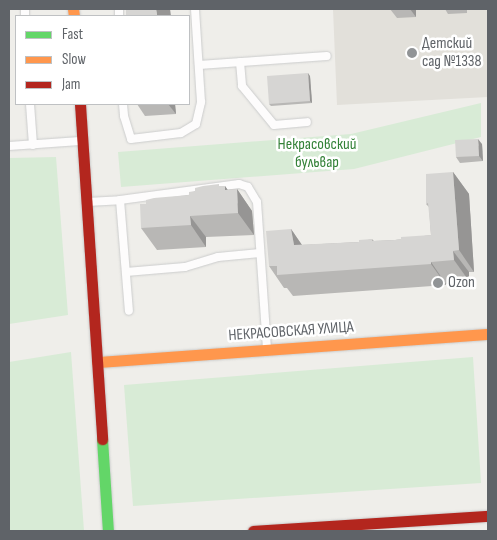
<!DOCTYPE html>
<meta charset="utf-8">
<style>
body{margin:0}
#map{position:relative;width:497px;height:540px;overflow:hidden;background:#efeeea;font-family:"Sofia Sans Condensed",sans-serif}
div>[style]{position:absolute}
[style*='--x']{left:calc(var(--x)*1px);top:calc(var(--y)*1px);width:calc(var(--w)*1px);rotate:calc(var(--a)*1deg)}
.education>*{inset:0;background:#e2e0da}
.green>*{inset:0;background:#d8ebd6}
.roads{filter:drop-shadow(0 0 1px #cbcccc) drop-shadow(0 0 1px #cbcccc)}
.lane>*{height:8px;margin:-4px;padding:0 4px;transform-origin:4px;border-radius:4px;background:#fdfcfc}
.fast>*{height:11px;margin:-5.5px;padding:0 5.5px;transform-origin:5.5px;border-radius:5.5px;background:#63d668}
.slow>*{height:11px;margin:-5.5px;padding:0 5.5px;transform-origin:5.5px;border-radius:5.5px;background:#ff974d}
.jam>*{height:11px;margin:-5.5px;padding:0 5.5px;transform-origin:5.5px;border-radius:5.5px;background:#b3261e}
.wall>*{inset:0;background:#b8b7b5}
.shaded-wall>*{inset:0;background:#969594}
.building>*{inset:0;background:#d6d5d3}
.dots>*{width:14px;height:14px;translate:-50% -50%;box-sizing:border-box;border:2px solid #fff;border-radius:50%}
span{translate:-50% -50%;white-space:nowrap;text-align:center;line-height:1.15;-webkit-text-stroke:5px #fff;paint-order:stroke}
.poi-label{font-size:16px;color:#5f6368}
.left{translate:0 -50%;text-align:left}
.park-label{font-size:16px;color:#348238}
.street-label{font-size:16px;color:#5f6368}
.frame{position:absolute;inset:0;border:10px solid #5f6368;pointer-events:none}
.legend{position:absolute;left:15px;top:15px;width:175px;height:90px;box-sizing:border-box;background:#fff;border:1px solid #bfc1c3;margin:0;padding:6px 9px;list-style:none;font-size:15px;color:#5f6368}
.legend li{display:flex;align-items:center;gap:10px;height:25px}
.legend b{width:25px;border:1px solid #bfc1c3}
</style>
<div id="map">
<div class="education">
<div style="clip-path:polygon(333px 9px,488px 9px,488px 97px,337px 105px)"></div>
</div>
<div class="green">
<div style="clip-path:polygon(481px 103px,481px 137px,354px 169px,121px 187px,118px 152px,351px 134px)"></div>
<div style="clip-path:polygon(56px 157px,68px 315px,9px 324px,9px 158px)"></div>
<div style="clip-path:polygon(71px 352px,84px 531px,9px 531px,9px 362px)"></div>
<div style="clip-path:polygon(473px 357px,481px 483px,133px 506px,124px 385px)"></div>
</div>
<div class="roads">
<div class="lane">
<div style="--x:25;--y:9;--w:7;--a:90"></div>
<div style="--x:119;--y:9;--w:7;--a:90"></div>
<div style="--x:240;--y:62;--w:24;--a:85"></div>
<div style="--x:242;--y:86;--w:50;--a:50.6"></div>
<div style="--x:274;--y:125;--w:33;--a:-5"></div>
<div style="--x:199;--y:65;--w:128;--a:-4"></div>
<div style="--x:30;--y:104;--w:41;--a:85.8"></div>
<div style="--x:123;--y:104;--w:12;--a:85"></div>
<div style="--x:124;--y:116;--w:24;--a:73"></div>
<div style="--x:131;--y:139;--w:50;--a:-6.8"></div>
<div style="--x:181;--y:133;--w:17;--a:-31"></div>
<div style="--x:196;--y:124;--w:23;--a:-77"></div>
<div style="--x:201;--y:102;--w:93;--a:-93.7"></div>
<div style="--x:9;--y:146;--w:71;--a:-4"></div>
<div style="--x:120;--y:200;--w:111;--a:85.4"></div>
<div style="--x:87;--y:202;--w:33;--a:-3"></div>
<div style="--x:120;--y:200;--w:120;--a:-7.7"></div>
<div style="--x:239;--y:184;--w:9;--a:18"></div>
<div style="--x:248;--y:187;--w:17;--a:59"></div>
<div style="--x:257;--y:202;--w:146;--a:86.1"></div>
<div style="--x:126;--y:272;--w:59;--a:-4.8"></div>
<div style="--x:185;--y:267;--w:34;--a:-17"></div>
<div style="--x:218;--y:257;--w:42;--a:-5.4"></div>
</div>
<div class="fast">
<div style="--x:102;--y:439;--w:92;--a:86.3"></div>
</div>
<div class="slow">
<div style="--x:73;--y:9;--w:7;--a:82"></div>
<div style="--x:97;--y:362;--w:392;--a:-4.1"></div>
</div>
<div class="jam">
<div style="--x:80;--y:104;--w:336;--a:86.2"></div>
<div style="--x:253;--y:531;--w:235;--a:-3.7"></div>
</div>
</div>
<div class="wall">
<div style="clip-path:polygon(390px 9px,416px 9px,416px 17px,397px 18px)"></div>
<div style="clip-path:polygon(445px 9px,467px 9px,467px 13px,448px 14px)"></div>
<div style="clip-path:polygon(310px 76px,312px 103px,271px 106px,269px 104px)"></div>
<div style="clip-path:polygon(137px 104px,175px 104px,176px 114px,145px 116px)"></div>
<div style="clip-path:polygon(482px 144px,483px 161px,460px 163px,456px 157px)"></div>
<div style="clip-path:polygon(453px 172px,469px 194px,474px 272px,469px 272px,469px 281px,446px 284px,446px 285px,293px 296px,287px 288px,284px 288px,269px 266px,291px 229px,302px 245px,359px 242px,372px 239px,374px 241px,395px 240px,431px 235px,429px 207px,426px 204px)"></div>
<div style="clip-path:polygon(220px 186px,225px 186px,227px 190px,237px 189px,252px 211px,254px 235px,206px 237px,206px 247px,157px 250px,141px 228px,146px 204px,189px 195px,195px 191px)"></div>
</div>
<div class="shaded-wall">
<div style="clip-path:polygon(156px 9px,170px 9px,171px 16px,157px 16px)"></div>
<div style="clip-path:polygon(410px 9px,416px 9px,416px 17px)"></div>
<div style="clip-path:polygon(308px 73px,310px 76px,312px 103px,310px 101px)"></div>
<div style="clip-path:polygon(168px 104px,175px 104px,176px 114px)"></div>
<div style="clip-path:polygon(478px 139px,482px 144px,483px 161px,479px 156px)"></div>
<div style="clip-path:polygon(453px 172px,469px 194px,474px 272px,459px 250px)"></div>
<div style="clip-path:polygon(225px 186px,238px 204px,237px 189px,252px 211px,254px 235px,238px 213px,225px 190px)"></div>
<div style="clip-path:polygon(190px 216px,206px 237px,206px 247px,191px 225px)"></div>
<div style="clip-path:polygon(291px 229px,306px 251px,294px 245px)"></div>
<div style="clip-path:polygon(453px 251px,469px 272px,469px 281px,454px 260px)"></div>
<div style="clip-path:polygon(431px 262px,446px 284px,446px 285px,431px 264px)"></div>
</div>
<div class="building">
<div style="clip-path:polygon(126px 9px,156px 9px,157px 16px,126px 16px)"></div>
<div style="clip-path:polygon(308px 73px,310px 101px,269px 104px,267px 76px)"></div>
<div style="clip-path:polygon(478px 139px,479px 156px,456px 157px,455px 140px)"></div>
<div style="clip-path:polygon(453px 172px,459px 250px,453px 251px,454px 260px,431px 262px,431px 264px,277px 275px,277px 266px,269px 266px,266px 231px,291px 229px,294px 245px,359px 242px,359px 240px,372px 239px,372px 241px,395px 240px,401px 239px,401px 237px,431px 235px,428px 203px,426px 204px,426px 174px)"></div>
<div style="clip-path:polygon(219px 184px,219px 186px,225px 186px,225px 190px,237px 189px,238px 213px,190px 216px,191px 225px,141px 228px,140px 204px,146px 204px,146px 200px,154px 198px,189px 195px,189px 192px,195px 191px,195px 188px,203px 186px)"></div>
</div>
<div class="dots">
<div style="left:412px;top:53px;background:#919496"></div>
<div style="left:438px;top:283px;background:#919496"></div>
</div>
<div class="poi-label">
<span class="left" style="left:422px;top:53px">Детский<br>сад №1338</span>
<span class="left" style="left:448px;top:283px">Ozon</span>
</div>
<div class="park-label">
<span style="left:317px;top:154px">Некрасовский<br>бульвар</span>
</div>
<div class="street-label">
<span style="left:291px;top:332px;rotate:-4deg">НЕКРАСОВСКАЯ УЛИЦА</span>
</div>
<div class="frame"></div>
<ul class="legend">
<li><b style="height:6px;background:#63d668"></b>Fast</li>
<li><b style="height:6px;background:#ff974d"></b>Slow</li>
<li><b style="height:6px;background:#b3261e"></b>Jam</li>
</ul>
</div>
